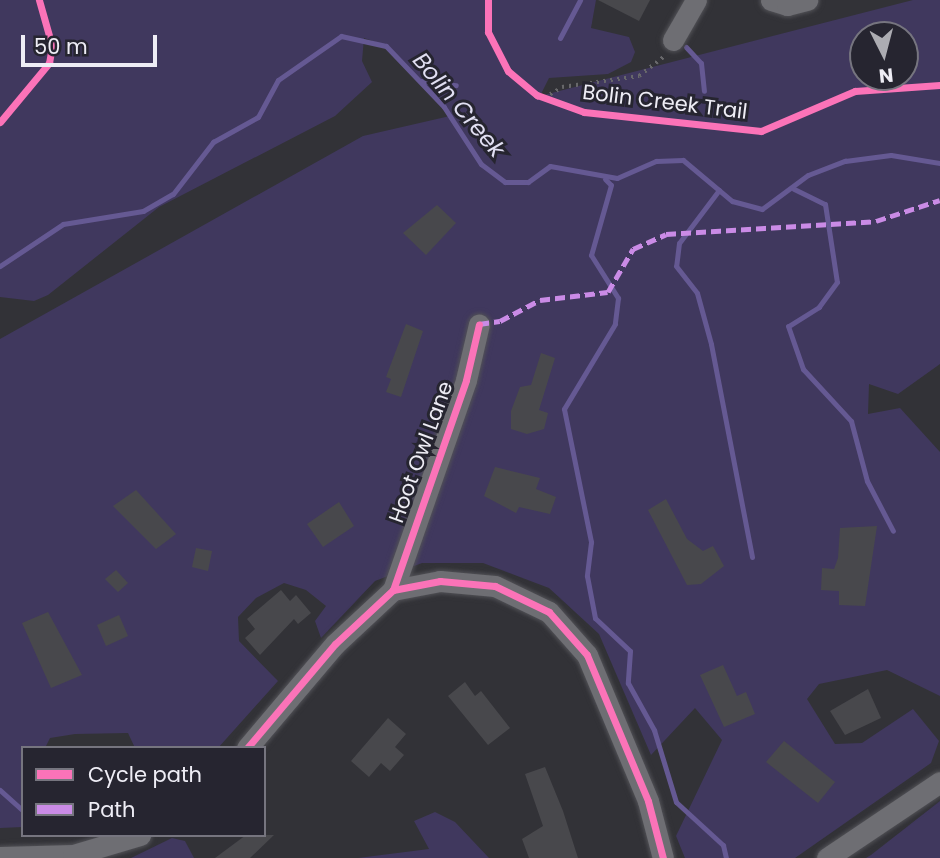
<!DOCTYPE html>
<style>
body{margin:0}
#map{position:relative;width:940px;height:858px;overflow:hidden;background:#323237;font-family:Poppins,sans-serif}
div>[style]{position:absolute}
[style*='--x']{left:calc(var(--x)*1px);top:calc(var(--y)*1px);width:calc(var(--w)*1px);rotate:calc(var(--a)*1deg)}
.green>*{inset:0;background:#40385e}
.stream>*{height:5px;margin:-2.5px;padding:0 2.5px;transform-origin:2.5px;border-radius:2.5px;background:#655993}
.building>*{inset:0;background:#48484c}
.path>*{height:3.5px;margin-top:-1.75px;transform-origin:0;background:repeating-linear-gradient(90deg,#68686b 0 2px,transparent 0 7px)}
.roads{filter:drop-shadow(0 0 2px #515156) drop-shadow(0 0 2px #515156)}
.street>*{height:21px;margin:-10.5px;padding:0 10.5px;transform-origin:10.5px;border-radius:10.5px;background:#6e6e73}
.quiet>*{height:5px;margin-top:-2.5px;transform-origin:0;background:repeating-linear-gradient(90deg,#ca8be6 0 10px,transparent 0 15px)}
.cycleway>*{height:7px;margin:-3.5px;padding:0 3.5px;transform-origin:3.5px;border-radius:3.5px;background:#fb73b8}
span{translate:-50% -50%;white-space:nowrap;text-align:center;line-height:1.15;-webkit-text-stroke:6px #262530;paint-order:stroke}
.street-label{font-size:21px;color:#eeedf5}
.water-label{font-size:23px;color:#e1dff2;font-style:italic}
.legend{position:absolute;left:21px;top:746px;width:245px;height:91px;box-sizing:border-box;background:#262530;border:2px solid #76757f;margin:0;padding:9px 12px;list-style:none;font-size:21px;color:#eeedf5}
.legend li{display:flex;align-items:center;gap:14px;height:35px}
.legend b{width:35px;border:2px solid #76757f}
.north{position:absolute;left:849px;top:21px;width:70px;height:70px;box-sizing:border-box;background:#262530;border:2px solid #76757f;border-radius:50%;rotate:174deg;font-size:19px;font-weight:700;line-height:28px;text-align:center;color:#eeedf5}
.north::after{content:'';display:block;margin:auto;width:24px;height:32px;background:#acacb2;clip-path:polygon(50% 0,100% 100%,50% 72%,0 100%)}
.scale{position:absolute;left:21px;top:35px;width:136px;height:32px;box-sizing:border-box;border:4px solid #eeedf5;border-top:0;padding-left:9px;font-size:21px;line-height:24px;white-space:nowrap;color:#eeedf5;-webkit-text-stroke:5px #262530;paint-order:stroke}
</style>
<div id="map">
<div class="green">
<div style="clip-path:polygon(evenodd,0 0,596px 0,591px 28px,629px 37px,635px 52px,631px 62px,608px 74px,549px 78px,540px 96px,913px 0,940px 0,940px 364px,898px 394px,869px 384px,868px 414px,900px 408px,940px 452px,940px 696px,887px 670px,819px 684px,807px 699px,835px 744px,862px 743px,913px 709px,939px 741px,931px 763px,795px 858px,685px 858px,676px 836px,722px 740px,695px 708px,651px 755px,599px 634px,549px 588px,483px 563px,422px 563px,375px 581px,321px 638px,315px 621px,326px 606px,306px 590px,284px 583px,256px 598px,238px 617px,239px 641px,278px 681px,218px 748px,135px 748px,128px 733px,75px 734px,50px 738px,45px 748px,23px 748px,23px 827px,0 828px,0 339px,363px 136px,450px 116px,387px 46px,364px 38px,362px 61px,372px 82px,335px 116px,159px 207px,48px 295px,34px 301px,0 297px,0 0,863px 35px,905px 35px,905px 77px,863px 77px,863px 35px)"></div>
<div style="clip-path:polygon(940px 801px,940px 858px,866px 858px,871px 855px)"></div>
<div style="clip-path:polygon(435px 812px,455px 822px,489px 858px,358px 858px,429px 849px,414px 821px)"></div>
<div style="clip-path:polygon(172px 838px,185px 841px,194px 858px,131px 858px)"></div>
</div>
<div class="stream">
<div style="--x:560;--y:38;--w:43;--a:-62.2"></div>
<div style="--x:686;--y:47;--w:22;--a:47"></div>
<div style="--x:701;--y:63;--w:28;--a:84"></div>
<div style="--x:421;--y:81;--w:35;--a:7"></div>
<div style="--x:605;--y:179;--w:8;--a:45"></div>
<div style="--x:611;--y:185;--w:73;--a:105.9"></div>
<div style="--x:591;--y:255;--w:51;--a:57.9"></div>
<div style="--x:618;--y:298;--w:26;--a:97"></div>
<div style="--x:615;--y:324;--w:99;--a:121"></div>
<div style="--x:564;--y:409;--w:136;--a:78.5"></div>
<div style="--x:591;--y:542;--w:34;--a:97"></div>
<div style="--x:587;--y:576;--w:43;--a:79.2"></div>
<div style="--x:595;--y:618;--w:48;--a:43.3"></div>
<div style="--x:630;--y:651;--w:32;--a:94"></div>
<div style="--x:628;--y:683;--w:54;--a:61"></div>
<div style="--x:654;--y:730;--w:75;--a:73"></div>
<div style="--x:676;--y:802;--w:64;--a:42.5"></div>
<div style="--x:723;--y:845;--w:13;--a:77"></div>
<div style="--x:794;--y:189;--w:34;--a:26"></div>
<div style="--x:825;--y:204;--w:79;--a:81.3"></div>
<div style="--x:837;--y:282;--w:31;--a:126"></div>
<div style="--x:819;--y:307;--w:36;--a:148"></div>
<div style="--x:788;--y:326;--w:46;--a:70.8"></div>
<div style="--x:803;--y:369;--w:71;--a:47.3"></div>
<div style="--x:851;--y:421;--w:62;--a:75.1"></div>
<div style="--x:867;--y:481;--w:56;--a:62.5"></div>
<div style="--x:719;--y:190;--w:66;--a:127"></div>
<div style="--x:679;--y:243;--w:23;--a:97"></div>
<div style="--x:676;--y:266;--w:34;--a:52"></div>
<div style="--x:697;--y:293;--w:53;--a:74.6"></div>
<div style="--x:711;--y:344;--w:217;--a:79.1"></div>
<div style="--x:0;--y:266;--w:76;--a:-33.7"></div>
<div style="--x:63;--y:224;--w:81;--a:-9.2"></div>
<div style="--x:143;--y:211;--w:34;--a:-30"></div>
<div style="--x:173;--y:194;--w:66;--a:-52.4"></div>
<div style="--x:213;--y:142;--w:51;--a:-29.1"></div>
<div style="--x:258;--y:117;--w:42;--a:-61.6"></div>
<div style="--x:278;--y:80;--w:77;--a:-34.9"></div>
<div style="--x:341;--y:36;--w:46;--a:12.5"></div>
<div style="--x:386;--y:46;--w:84;--a:46.4"></div>
<div style="--x:444;--y:107;--w:68;--a:57"></div>
<div style="--x:481;--y:164;--w:30;--a:37"></div>
<div style="--x:505;--y:182;--w:23;--a:0"></div>
<div style="--x:528;--y:182;--w:27;--a:-36"></div>
<div style="--x:550;--y:166;--w:68;--a:10.2"></div>
<div style="--x:617;--y:178;--w:43;--a:-23.6"></div>
<div style="--x:656;--y:161;--w:27;--a:-2"></div>
<div style="--x:683;--y:160;--w:64;--a:39.9"></div>
<div style="--x:732;--y:201;--w:31;--a:15"></div>
<div style="--x:762;--y:209;--w:57;--a:-36.5"></div>
<div style="--x:808;--y:175;--w:40;--a:-21"></div>
<div style="--x:845;--y:161;--w:46;--a:-7.4"></div>
<div style="--x:891;--y:155;--w:50;--a:9.3"></div>
<div style="--x:0;--y:790;--w:31;--a:42"></div>
</div>
<div class="building">
<div style="clip-path:polygon(598px 0,650px 0,639px 21px)"></div>
<div style="clip-path:polygon(437px 205px,456px 223px,426px 255px,403px 233px)"></div>
<div style="clip-path:polygon(406px 324px,423px 331px,401px 397px,386px 392px,391px 379px,386px 377px)"></div>
<div style="clip-path:polygon(541px 353px,555px 358px,539px 410px,548px 413px,544px 429px,527px 434px,511px 429px,511px 411px,520px 387px,531px 385px)"></div>
<div style="clip-path:polygon(495px 467px,540px 478px,536px 489px,556px 497px,550px 514px,519px 507px,516px 513px,484px 496px)"></div>
<div style="clip-path:polygon(136px 490px,176px 534px,156px 549px,113px 506px)"></div>
<div style="clip-path:polygon(666px 499px,687px 539px,703px 551px,713px 546px,724px 566px,701px 584px,687px 585px,648px 510px)"></div>
<div style="clip-path:polygon(339px 502px,354px 526px,323px 547px,307px 524px)"></div>
<div style="clip-path:polygon(877px 526px,865px 606px,839px 605px,839px 591px,821px 590px,822px 568px,834px 569px,838px 558px,840px 528px)"></div>
<div style="clip-path:polygon(196px 548px,212px 551px,208px 571px,192px 567px)"></div>
<div style="clip-path:polygon(116px 570px,128px 583px,118px 592px,105px 579px)"></div>
<div style="clip-path:polygon(281px 590px,290px 601px,296px 595px,311px 613px,298px 624px,294px 619px,260px 655px,245px 638px,255px 629px,247px 619px)"></div>
<div style="clip-path:polygon(48px 612px,82px 675px,51px 688px,22px 623px)"></div>
<div style="clip-path:polygon(119px 615px,128px 636px,106px 646px,97px 625px)"></div>
<div style="clip-path:polygon(723px 665px,737px 696px,746px 692px,755px 714px,724px 727px,700px 675px)"></div>
<div style="clip-path:polygon(465px 682px,475px 696px,481px 691px,510px 728px,488px 745px,448px 696px)"></div>
<div style="clip-path:polygon(868px 689px,881px 718px,845px 735px,830px 711px)"></div>
<div style="clip-path:polygon(388px 718px,406px 734px,395px 747px,404px 755px,390px 771px,381px 763px,369px 777px,351px 761px)"></div>
<div style="clip-path:polygon(784px 741px,835px 782px,818px 803px,766px 762px)"></div>
<div style="clip-path:polygon(545px 767px,563px 811px,578px 858px,529px 858px,522px 839px,543px 826px,525px 774px)"></div>
<div style="clip-path:polygon(246px 835px,274px 835px,250px 858px,215px 858px)"></div>
</div>
<div class="path">
<div style="--x:544;--y:98;--w:21;--a:-31"></div>
<div style="--x:562;--y:87;--w:78;--a:-8.1"></div>
<div style="--x:639;--y:76;--w:31;--a:-38"></div>
</div>
<div class="roads">
<div class="street">
<div style="--x:771;--y:0;--w:17;--a:17"></div>
<div style="--x:787;--y:5;--w:21;--a:-14"></div>
<div style="--x:673;--y:40;--w:46;--a:-60.1"></div>
<div style="--x:393;--y:590;--w:222;--a:-70.8"></div>
<div style="--x:466;--y:380;--w:57;--a:-76.9"></div>
<div style="--x:247;--y:748;--w:136;--a:-49.8"></div>
<div style="--x:335;--y:644;--w:79;--a:-43"></div>
<div style="--x:393;--y:590;--w:48;--a:-10.8"></div>
<div style="--x:440;--y:581;--w:55;--a:5.2"></div>
<div style="--x:495;--y:586;--w:60;--a:25.7"></div>
<div style="--x:549;--y:612;--w:57;--a:48.5"></div>
<div style="--x:587;--y:655;--w:158;--a:67.3"></div>
<div style="--x:648;--y:801;--w:59;--a:75.3"></div>
<div style="--x:0;--y:857;--w:73;--a:-1.6"></div>
<div style="--x:73;--y:855;--w:70;--a:-16.6"></div>
<div style="--x:827;--y:858;--w:136;--a:-33.9"></div>
</div>
</div>
<div class="quiet">
<div style="--x:479;--y:324;--w:21;--a:-8"></div>
<div style="--x:500;--y:321;--w:45;--a:-27.7"></div>
<div style="--x:540;--y:300;--w:68;--a:-6.7"></div>
<div style="--x:608;--y:292;--w:50;--a:-59.8"></div>
<div style="--x:633;--y:249;--w:36;--a:-24"></div>
<div style="--x:666;--y:234;--w:210;--a:-3.5"></div>
<div style="--x:876;--y:221;--w:67;--a:-18.2"></div>
</div>
<div class="cycleway">
<div style="--x:488;--y:0;--w:32;--a:90"></div>
<div style="--x:488;--y:32;--w:44;--a:62.9"></div>
<div style="--x:508;--y:71;--w:38;--a:40"></div>
<div style="--x:537;--y:95;--w:50;--a:19.9"></div>
<div style="--x:584;--y:112;--w:178;--a:6.1"></div>
<div style="--x:761;--y:131;--w:102;--a:-23.1"></div>
<div style="--x:855;--y:91;--w:85;--a:-4"></div>
<div style="--x:0;--y:122;--w:77;--a:-50.3"></div>
<div style="--x:49;--y:63;--w:17;--a:-80"></div>
<div style="--x:52;--y:46;--w:48;--a:-105.8"></div>
<div style="--x:393;--y:590;--w:222;--a:-70.8"></div>
<div style="--x:466;--y:380;--w:57;--a:-76.9"></div>
<div style="--x:247;--y:748;--w:136;--a:-49.8"></div>
<div style="--x:335;--y:644;--w:79;--a:-43"></div>
<div style="--x:393;--y:590;--w:48;--a:-10.8"></div>
<div style="--x:440;--y:581;--w:55;--a:5.2"></div>
<div style="--x:495;--y:586;--w:60;--a:25.7"></div>
<div style="--x:549;--y:612;--w:57;--a:48.5"></div>
<div style="--x:587;--y:655;--w:158;--a:67.3"></div>
<div style="--x:648;--y:801;--w:59;--a:75.3"></div>
</div>
<div class="street-label">
<span style="left:665px;top:102px;rotate:7deg">Bolin Creek Trail</span>
<span style="left:421px;top:452px;rotate:-70deg">Hoot Owl Lane</span>
</div>
<div class="water-label">
<span style="left:459px;top:105px;rotate:50deg">Bolin Creek</span>
</div>
<ul class="legend">
<li><b style="height:9px;background:#fb73b8"></b>Cycle path</li>
<li><b style="height:9px;background:#ca8be6"></b>Path</li>
</ul>
<div class="north">N</div>
<div class="scale">50 m</div>
</div>
